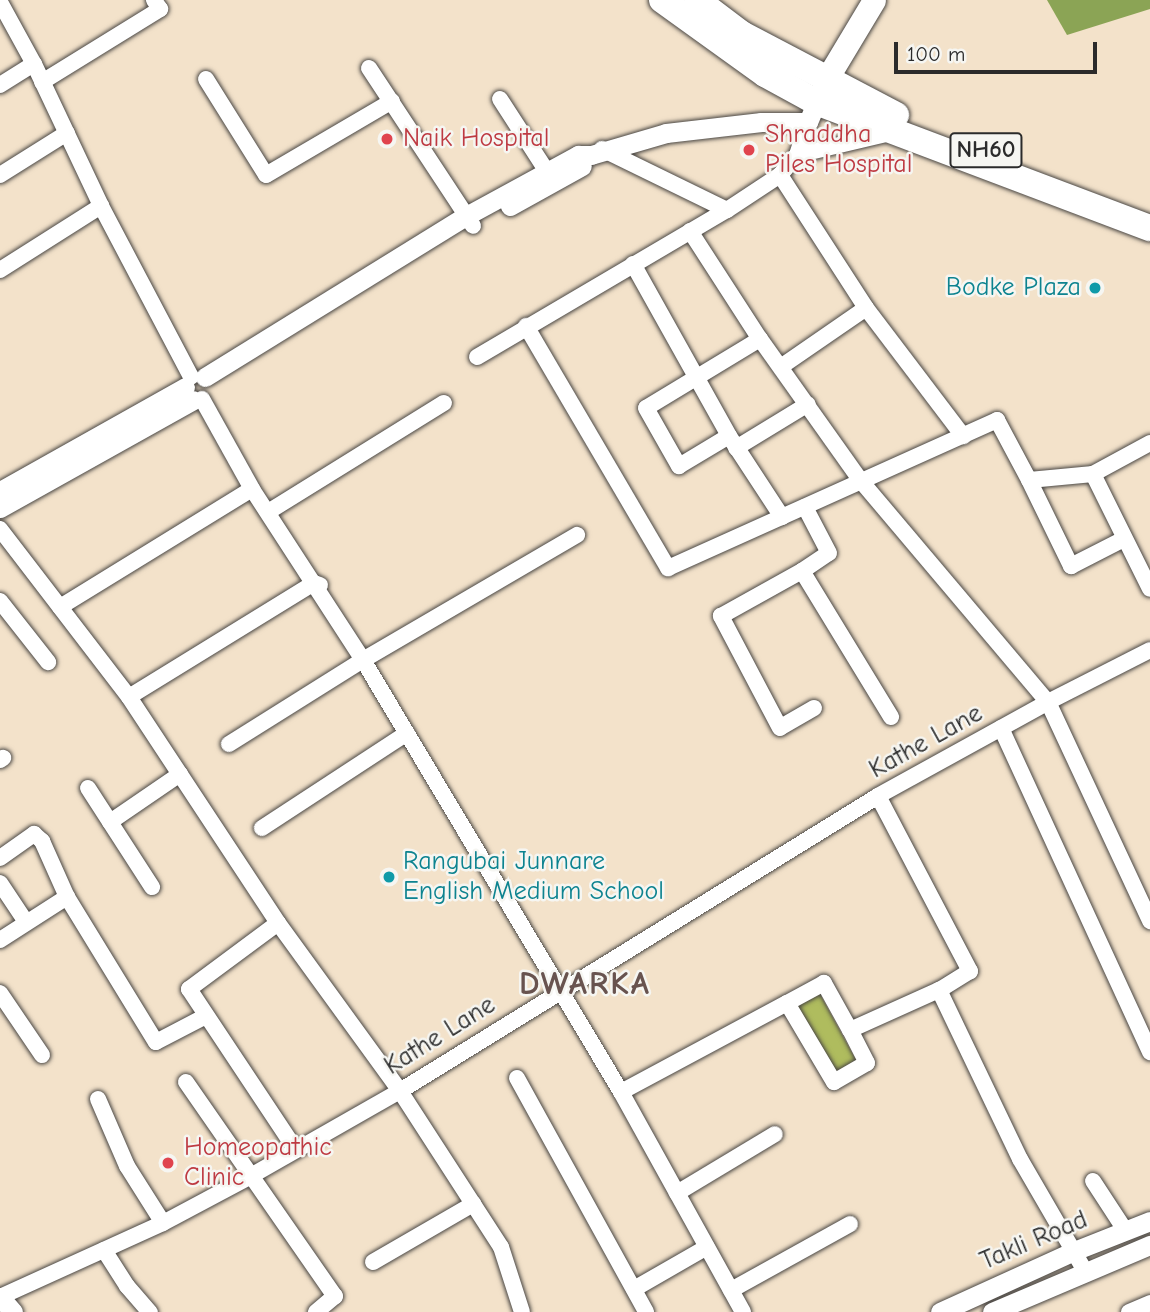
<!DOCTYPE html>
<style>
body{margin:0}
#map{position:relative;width:1150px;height:1312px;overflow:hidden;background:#f3e2ca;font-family:"Comic Neue",sans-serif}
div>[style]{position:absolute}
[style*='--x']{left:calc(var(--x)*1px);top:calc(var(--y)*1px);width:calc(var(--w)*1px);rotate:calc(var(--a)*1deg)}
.green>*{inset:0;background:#afbc5e}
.forest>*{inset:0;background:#8ba455}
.roads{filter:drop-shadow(0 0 2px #494643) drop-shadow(0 0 2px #494643)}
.minor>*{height:16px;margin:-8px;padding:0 8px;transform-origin:8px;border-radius:8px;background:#fff}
.tertiary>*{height:19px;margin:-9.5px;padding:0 9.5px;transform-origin:9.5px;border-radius:9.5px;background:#fff}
.secondary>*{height:23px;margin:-11.5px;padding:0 11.5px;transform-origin:11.5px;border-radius:11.5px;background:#fff}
.trunk>*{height:26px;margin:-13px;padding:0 13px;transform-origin:13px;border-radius:13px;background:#fff}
.dots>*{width:19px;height:19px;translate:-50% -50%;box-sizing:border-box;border:4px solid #f6f6f2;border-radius:50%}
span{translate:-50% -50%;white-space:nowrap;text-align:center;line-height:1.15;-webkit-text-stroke:5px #f6f6f2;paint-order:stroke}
.shield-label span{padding:2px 5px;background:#f6f6f2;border:2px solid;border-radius:5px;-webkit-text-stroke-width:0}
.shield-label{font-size:24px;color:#2b2b2b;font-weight:700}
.health-label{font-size:26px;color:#be3a42}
.left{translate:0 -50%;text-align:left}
.culture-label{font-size:26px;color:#0d838f}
.right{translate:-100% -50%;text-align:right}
.street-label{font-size:26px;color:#2b2b2b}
.district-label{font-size:33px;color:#68534f;font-weight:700;letter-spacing:2px}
.scale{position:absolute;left:894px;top:42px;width:203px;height:32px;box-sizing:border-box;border:4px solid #2b2b2b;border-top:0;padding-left:9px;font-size:21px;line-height:24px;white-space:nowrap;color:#2b2b2b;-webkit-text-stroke:5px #f6f6f2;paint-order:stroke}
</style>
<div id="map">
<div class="green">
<div style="clip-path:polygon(820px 994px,856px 1060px,835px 1072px,796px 1006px)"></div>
</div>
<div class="forest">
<div style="clip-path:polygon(1047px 0,1150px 0,1150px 9px,1067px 35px)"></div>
</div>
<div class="roads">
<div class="minor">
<div style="--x:0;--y:2;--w:71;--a:61.3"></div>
<div style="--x:369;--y:68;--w:189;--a:56.6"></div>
<div style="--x:206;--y:79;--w:113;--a:58"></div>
<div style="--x:266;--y:175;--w:146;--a:-30.4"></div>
<div style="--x:42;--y:82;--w:139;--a:-31.7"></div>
<div style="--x:160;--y:9;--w:11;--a:-124"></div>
<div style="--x:0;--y:85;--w:40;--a:-32"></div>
<div style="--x:34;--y:64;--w:157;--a:64.7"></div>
<div style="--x:101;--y:206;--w:193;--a:62.2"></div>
<div style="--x:500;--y:99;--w:85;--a:57.1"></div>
<div style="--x:602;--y:149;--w:139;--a:26"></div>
<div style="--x:797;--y:155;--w:96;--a:-13.3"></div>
<div style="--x:0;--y:175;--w:79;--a:-32.1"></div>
<div style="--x:780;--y:175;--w:158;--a:57.1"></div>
<div style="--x:866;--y:308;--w:161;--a:52.8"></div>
<div style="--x:690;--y:231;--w:129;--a:57.1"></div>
<div style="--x:760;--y:339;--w:174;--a:54.6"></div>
<div style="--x:861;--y:481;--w:289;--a:49.8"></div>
<div style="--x:1048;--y:702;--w:242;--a:65"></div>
<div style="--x:633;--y:264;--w:197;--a:60.8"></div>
<div style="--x:0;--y:270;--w:120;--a:-32.4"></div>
<div style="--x:526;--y:326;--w:281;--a:59.6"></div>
<div style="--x:668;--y:568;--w:361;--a:-24.2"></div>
<div style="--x:997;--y:420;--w:68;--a:61.9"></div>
<div style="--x:760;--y:339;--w:133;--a:148.8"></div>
<div style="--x:646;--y:408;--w:67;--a:60.4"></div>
<div style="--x:679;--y:466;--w:58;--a:-31"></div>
<div style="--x:729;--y:436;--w:97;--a:56.8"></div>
<div style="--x:477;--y:357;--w:290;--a:-30.5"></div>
<div style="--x:727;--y:210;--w:64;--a:-33.4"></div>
<div style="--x:780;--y:175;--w:26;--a:-50"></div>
<div style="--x:797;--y:155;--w:35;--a:-72"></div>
<div style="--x:782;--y:366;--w:102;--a:-34.6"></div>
<div style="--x:202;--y:399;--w:103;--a:60.9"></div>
<div style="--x:252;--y:489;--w:204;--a:57"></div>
<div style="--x:363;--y:660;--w:248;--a:-30.3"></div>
<div style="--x:1150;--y:443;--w:65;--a:151.5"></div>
<div style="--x:1093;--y:474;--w:128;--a:63.6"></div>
<div style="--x:736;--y:448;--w:84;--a:-31.4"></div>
<div style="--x:1093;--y:474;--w:64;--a:174.6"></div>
<div style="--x:1029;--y:480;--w:96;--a:64"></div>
<div style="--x:1071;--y:566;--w:59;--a:-27"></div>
<div style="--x:268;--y:512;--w:207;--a:-31.8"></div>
<div style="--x:0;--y:529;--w:212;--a:52.5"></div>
<div style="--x:802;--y:571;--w:32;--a:-34"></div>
<div style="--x:829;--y:553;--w:52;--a:-117.6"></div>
<div style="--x:320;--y:585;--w:6;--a:-162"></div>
<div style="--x:314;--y:583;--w:217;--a:148.4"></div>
<div style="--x:129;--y:697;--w:271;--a:56.6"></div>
<div style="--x:278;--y:923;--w:208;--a:54"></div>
<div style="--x:400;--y:1091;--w:186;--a:57.1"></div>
<div style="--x:501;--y:1247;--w:68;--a:72.1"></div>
<div style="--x:0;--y:601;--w:78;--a:51.8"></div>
<div style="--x:60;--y:607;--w:225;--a:-31.6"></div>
<div style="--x:814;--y:708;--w:39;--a:150"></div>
<div style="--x:780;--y:728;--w:127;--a:-117.8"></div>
<div style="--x:721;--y:616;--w:93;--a:-29.1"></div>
<div style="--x:802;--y:571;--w:171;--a:58.6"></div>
<div style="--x:1001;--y:728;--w:357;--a:65.3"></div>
<div style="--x:229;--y:744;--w:158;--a:-32.1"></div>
<div style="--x:363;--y:660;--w:503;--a:59.15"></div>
<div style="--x:0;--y:760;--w:4;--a:-34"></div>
<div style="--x:88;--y:788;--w:118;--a:57.1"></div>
<div style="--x:878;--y:796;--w:198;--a:62.3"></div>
<div style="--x:970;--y:971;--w:36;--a:148"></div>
<div style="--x:939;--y:990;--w:187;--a:64.4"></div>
<div style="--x:1020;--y:1159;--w:129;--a:59.9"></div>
<div style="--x:110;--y:822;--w:85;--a:-34.4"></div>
<div style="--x:262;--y:828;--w:173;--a:-33.2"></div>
<div style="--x:0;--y:858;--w:42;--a:-35.2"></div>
<div style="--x:34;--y:834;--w:11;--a:41"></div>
<div style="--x:42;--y:841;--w:61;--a:65.9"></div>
<div style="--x:0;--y:883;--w:47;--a:56.3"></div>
<div style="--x:278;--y:923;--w:111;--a:143.4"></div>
<div style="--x:189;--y:989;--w:193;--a:56.4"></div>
<div style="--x:0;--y:940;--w:80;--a:-32.7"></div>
<div style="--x:67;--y:897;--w:170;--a:58.5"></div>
<div style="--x:156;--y:1042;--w:56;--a:-27.5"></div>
<div style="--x:0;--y:993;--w:75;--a:55.9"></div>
<div style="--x:850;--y:1030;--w:54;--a:-119"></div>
<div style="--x:824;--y:983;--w:42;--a:151.6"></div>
<div style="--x:787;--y:1003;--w:92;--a:59.3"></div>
<div style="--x:834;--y:1082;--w:38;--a:-30"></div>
<div style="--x:867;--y:1063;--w:37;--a:-117"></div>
<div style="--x:850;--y:1030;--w:98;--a:-24.2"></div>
<div style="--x:517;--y:1078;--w:267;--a:61.1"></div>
<div style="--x:186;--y:1082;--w:261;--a:55.2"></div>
<div style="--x:335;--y:1296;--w:25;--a:140"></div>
<div style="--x:98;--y:1099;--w:73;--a:66.6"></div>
<div style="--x:127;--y:1166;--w:67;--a:57.7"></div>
<div style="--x:1093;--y:1181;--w:59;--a:56.9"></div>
<div style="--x:677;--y:1193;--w:114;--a:-31"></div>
<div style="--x:104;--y:1250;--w:43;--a:57.4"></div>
<div style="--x:127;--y:1286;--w:35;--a:49"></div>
<div style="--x:373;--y:1262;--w:116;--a:-30.1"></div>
<div style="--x:634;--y:1289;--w:84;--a:-29.9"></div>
<div style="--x:731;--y:1290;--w:136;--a:-29"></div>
<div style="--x:0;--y:1297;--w:179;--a:-24.4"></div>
<div style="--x:163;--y:1223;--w:98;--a:-28.1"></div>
<div style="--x:249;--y:1177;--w:174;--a:-29.7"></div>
<div style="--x:400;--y:1091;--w:562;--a:-31.68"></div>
<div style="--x:878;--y:796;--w:194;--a:-28.9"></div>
<div style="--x:1048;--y:702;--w:114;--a:-27"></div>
<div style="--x:743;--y:1312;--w:252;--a:-119"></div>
<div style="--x:621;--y:1092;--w:188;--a:-28.2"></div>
<div style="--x:1129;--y:1312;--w:23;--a:-23"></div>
</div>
<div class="tertiary">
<div style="--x:510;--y:206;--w:82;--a:-29.1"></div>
<div style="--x:205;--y:377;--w:307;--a:-31.7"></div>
<div style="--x:466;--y:216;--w:128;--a:-28.6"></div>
<div style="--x:578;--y:155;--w:13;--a:0"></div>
<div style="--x:591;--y:155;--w:78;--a:-16.3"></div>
<div style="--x:666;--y:133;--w:96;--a:-6.6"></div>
<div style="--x:761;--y:122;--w:47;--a:0"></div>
<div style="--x:808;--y:122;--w:34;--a:-67"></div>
<div style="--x:0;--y:491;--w:212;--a:-29.3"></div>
<div style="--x:0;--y:508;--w:221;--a:-29.2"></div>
<div style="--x:0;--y:1297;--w:20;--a:49"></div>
<div style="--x:940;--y:1312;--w:147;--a:-24.5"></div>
<div style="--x:1074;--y:1251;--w:82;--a:-21.5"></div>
<div style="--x:992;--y:1312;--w:172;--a:-23"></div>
</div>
<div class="secondary">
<div style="--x:826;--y:80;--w:93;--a:-59"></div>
</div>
<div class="trunk">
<div style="--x:662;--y:0;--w:127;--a:35.7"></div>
<div style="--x:765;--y:74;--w:58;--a:28.8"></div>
<div style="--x:816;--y:102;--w:357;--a:20.7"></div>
<div style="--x:697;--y:0;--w:56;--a:37.1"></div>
<div style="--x:742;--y:34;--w:174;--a:27.7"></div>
</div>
</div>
<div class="dots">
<div style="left:387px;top:139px;background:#e0444e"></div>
<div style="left:749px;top:150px;background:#e0444e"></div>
<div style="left:1095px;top:288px;background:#0f9aa8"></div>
<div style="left:389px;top:877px;background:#0f9aa8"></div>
<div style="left:168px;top:1163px;background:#e0444e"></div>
</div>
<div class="shield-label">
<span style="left:986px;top:150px">NH60</span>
</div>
<div class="health-label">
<span class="left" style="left:765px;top:150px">Shraddha<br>Piles Hospital</span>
<span class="left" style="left:403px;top:139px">Naik Hospital</span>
<span class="left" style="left:184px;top:1163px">Homeopathic<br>Clinic</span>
</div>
<div class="culture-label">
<span class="right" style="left:1081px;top:288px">Bodke Plaza</span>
<span class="left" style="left:403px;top:877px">Rangubai Junnare<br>English Medium School</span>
</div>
<div class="street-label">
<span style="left:926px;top:742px;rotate:-29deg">Kathe Lane</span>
<span style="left:440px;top:1036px;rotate:-32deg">Kathe Lane</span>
<span style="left:1034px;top:1241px;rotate:-23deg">Takli Road</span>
</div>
<div class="district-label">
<span style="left:585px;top:984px">DWARKA</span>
</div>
<div class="scale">100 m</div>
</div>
